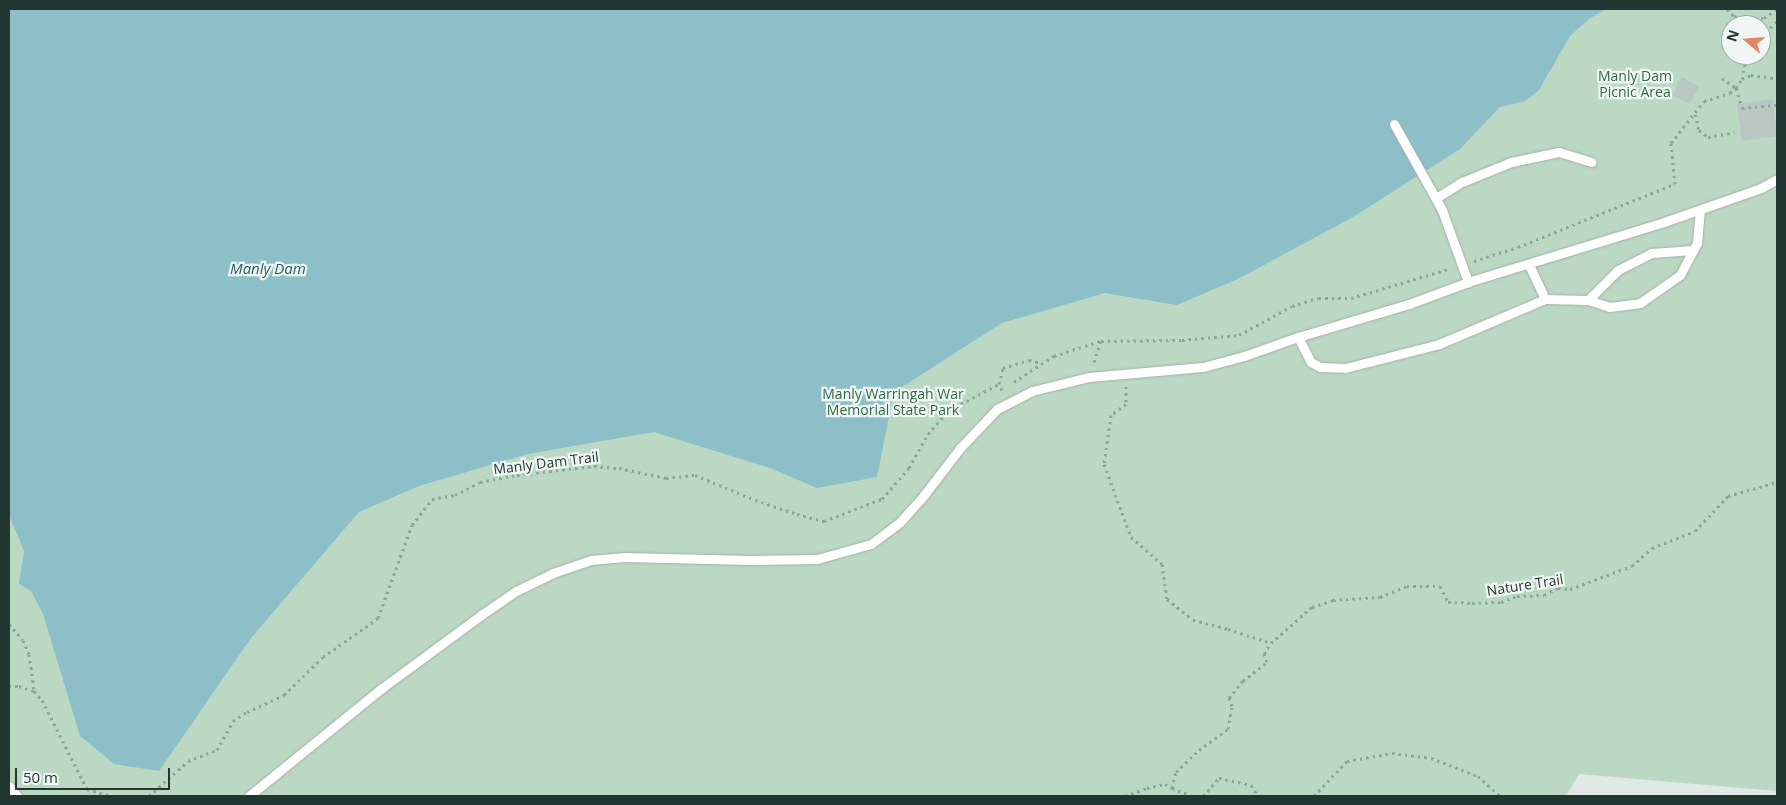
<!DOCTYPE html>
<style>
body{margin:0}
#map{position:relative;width:1786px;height:805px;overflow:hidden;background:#e0e9e5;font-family:"Open Sans",sans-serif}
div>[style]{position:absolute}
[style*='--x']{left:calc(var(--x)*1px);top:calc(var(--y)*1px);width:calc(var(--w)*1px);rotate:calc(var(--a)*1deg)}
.green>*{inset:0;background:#bbd8c3}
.water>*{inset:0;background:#8dbfc8}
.building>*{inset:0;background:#b9c6c1}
.path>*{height:3px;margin-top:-1.5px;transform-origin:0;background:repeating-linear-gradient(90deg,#84a99d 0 2.5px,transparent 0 6.5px)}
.roads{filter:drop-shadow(0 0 1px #a4b0ac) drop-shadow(0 0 1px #a4b0ac)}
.service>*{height:9px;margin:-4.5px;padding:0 4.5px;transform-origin:4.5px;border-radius:4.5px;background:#fff}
span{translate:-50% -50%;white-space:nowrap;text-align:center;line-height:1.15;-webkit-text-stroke:4.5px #f0f6f3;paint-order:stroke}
.park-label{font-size:14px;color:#326947}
.street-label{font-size:14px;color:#233732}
.water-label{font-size:15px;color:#24606c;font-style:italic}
.frame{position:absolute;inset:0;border:10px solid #233732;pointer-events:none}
.north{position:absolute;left:1721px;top:15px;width:50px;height:50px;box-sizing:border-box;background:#f0f6f3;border:1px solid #9eaaa6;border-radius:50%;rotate:288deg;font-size:14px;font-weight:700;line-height:20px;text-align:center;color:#233732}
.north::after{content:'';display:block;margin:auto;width:18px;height:22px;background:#e28465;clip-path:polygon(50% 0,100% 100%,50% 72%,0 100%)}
.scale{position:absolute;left:15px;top:768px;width:155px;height:22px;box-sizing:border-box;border:2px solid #233732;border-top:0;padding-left:6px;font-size:15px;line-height:18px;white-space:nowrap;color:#233732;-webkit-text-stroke:4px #f0f6f3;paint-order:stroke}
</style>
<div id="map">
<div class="green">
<div style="clip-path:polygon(evenodd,9px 9px,1777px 9px,1777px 791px,1579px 774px,1566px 796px,9px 796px,9px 9px,1731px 25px,1761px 25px,1761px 55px,1731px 55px,1731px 25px)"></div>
</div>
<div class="water">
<div style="clip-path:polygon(9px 9px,1606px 9px,1589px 19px,1570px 36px,1539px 90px,1525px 101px,1500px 107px,1460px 149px,1353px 217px,1238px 279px,1177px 305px,1105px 293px,1002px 323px,894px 392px,877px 477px,817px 488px,770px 468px,654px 432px,528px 454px,419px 486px,359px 512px,251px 638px,159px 771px,114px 764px,80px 736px,43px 614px,31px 591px,19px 584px,24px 551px,9px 515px)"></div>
</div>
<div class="building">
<div style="clip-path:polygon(1682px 77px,1699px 87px,1689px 104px,1673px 95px)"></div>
<div style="clip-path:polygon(1773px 99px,1777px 136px,1742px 141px,1737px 104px)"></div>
</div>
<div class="path">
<div style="--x:1727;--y:9;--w:10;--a:45"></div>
<div style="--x:1734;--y:16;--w:15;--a:16"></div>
<div style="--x:1748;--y:20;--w:16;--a:-7"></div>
<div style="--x:1764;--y:18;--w:15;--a:-32"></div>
<div style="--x:1761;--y:37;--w:23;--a:-45"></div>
<div style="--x:1722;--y:78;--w:17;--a:36"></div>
<div style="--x:1736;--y:88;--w:21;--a:73"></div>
<div style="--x:1742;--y:108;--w:35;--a:-5"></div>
<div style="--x:1742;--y:79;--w:25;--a:-78"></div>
<div style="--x:1695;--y:114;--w:16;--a:76"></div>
<div style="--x:1699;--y:130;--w:11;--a:38"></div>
<div style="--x:1708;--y:137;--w:27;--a:-10"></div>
<div style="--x:1474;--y:261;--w:46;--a:-17.7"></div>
<div style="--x:1518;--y:247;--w:169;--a:-21.9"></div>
<div style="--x:1675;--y:184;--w:41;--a:-95.6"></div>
<div style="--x:1671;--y:143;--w:53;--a:-51.8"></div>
<div style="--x:1704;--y:101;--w:27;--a:-17"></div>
<div style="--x:1730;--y:93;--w:8;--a:-40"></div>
<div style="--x:1736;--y:88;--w:11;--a:-56"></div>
<div style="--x:1742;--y:79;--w:10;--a:-24"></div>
<div style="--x:1751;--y:75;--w:26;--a:7"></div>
<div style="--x:1094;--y:362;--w:22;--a:-72"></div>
<div style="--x:1101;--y:341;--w:81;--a:-0.7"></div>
<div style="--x:1182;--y:340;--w:57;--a:-5"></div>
<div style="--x:1239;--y:335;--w:60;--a:-28.7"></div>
<div style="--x:1292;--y:306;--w:28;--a:-17"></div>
<div style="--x:1319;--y:298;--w:32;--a:0"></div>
<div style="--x:1351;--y:298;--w:102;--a:-16.5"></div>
<div style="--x:1014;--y:382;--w:48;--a:-33"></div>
<div style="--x:1054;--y:356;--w:48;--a:-18.1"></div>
<div style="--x:1126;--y:386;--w:18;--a:90"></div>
<div style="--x:1126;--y:404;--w:19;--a:144"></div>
<div style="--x:1111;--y:415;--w:49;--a:98.1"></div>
<div style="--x:1104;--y:464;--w:78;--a:69.7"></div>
<div style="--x:1131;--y:537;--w:41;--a:41.1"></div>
<div style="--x:1162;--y:564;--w:35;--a:82"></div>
<div style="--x:1167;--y:599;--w:33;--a:39"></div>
<div style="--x:1193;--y:620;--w:36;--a:14"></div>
<div style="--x:1228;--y:629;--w:45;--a:18"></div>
<div style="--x:1002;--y:390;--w:7;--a:-117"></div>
<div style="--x:999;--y:384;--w:16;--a:-76"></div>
<div style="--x:1003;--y:368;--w:27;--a:-17"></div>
<div style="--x:1029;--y:360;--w:12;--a:14"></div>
<div style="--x:549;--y:459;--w:12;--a:81"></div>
<div style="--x:9;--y:624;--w:21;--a:49"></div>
<div style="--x:23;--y:640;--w:15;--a:67"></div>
<div style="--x:29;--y:654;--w:37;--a:82"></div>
<div style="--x:9;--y:686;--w:10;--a:0"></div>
<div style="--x:19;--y:686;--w:16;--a:18"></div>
<div style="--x:34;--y:691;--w:12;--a:48"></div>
<div style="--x:42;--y:700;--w:100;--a:63.2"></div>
<div style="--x:87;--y:789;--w:25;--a:16"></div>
<div style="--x:1172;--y:788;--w:22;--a:21"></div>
<div style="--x:149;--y:796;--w:52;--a:-41.9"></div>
<div style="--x:188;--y:761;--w:31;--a:-21"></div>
<div style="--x:217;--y:750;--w:33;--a:-61"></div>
<div style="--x:233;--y:721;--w:17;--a:-33"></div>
<div style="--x:247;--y:712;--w:41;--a:-24.7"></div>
<div style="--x:284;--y:695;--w:54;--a:-44.3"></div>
<div style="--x:323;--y:657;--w:67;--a:-35.3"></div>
<div style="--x:378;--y:618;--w:99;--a:-69.9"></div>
<div style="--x:412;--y:525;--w:33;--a:-52"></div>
<div style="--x:432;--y:499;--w:23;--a:-10"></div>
<div style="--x:455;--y:495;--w:28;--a:-27"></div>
<div style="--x:480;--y:482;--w:38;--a:-11"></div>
<div style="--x:517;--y:475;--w:78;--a:-6.7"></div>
<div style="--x:594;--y:466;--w:25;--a:5"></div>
<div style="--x:619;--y:468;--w:48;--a:12"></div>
<div style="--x:666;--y:478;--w:29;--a:-6"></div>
<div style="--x:695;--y:475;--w:65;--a:22.6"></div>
<div style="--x:755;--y:500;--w:44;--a:18.4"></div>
<div style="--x:797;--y:514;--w:28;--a:15"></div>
<div style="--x:824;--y:521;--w:62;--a:-20.8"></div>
<div style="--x:882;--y:499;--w:41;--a:-48.9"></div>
<div style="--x:909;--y:468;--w:39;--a:-61"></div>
<div style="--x:928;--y:434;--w:20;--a:-49"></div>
<div style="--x:941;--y:419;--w:18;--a:-41"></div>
<div style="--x:955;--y:407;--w:50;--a:-27.6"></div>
<div style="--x:1125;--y:796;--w:23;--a:-20"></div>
<div style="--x:1147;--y:788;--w:18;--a:-13"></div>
<div style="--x:1165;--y:784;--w:8;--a:30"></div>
<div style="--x:1172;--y:788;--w:16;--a:-76"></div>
<div style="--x:1176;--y:772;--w:32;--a:-44"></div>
<div style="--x:1199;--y:750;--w:36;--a:-36"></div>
<div style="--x:1228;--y:729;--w:23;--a:-80"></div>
<div style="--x:1232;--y:706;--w:9;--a:-111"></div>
<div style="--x:1229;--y:698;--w:22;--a:-51"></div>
<div style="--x:1243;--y:681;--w:31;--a:-38"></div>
<div style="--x:1267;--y:662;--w:9;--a:-111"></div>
<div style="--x:1264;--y:654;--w:13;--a:-58"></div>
<div style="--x:1271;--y:643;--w:55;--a:-41.3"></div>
<div style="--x:1312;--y:607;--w:22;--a:-18"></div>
<div style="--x:1333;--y:600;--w:47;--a:-3.7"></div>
<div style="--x:1380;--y:597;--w:29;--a:-22"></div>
<div style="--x:1407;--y:586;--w:33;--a:0"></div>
<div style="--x:1440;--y:586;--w:18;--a:63"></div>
<div style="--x:1448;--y:602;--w:24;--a:2"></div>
<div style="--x:1472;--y:603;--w:29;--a:-2"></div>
<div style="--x:1501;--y:602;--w:17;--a:-21"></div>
<div style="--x:1517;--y:596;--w:27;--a:-2"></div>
<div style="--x:1544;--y:595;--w:16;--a:-27"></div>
<div style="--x:1558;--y:588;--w:12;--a:5"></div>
<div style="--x:1570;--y:589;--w:66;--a:-20.4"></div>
<div style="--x:1632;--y:566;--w:27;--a:-42"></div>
<div style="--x:1652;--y:548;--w:46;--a:-21.6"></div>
<div style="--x:1695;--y:531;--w:48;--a:-46.7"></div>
<div style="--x:1728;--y:496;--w:51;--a:-15.9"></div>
<div style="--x:1203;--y:796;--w:24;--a:-48"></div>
<div style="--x:1219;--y:778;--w:33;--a:12"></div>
<div style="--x:1251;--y:785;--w:13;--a:58"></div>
<div style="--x:1314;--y:796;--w:48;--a:-46.7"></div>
<div style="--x:1347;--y:761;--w:46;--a:-10.1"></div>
<div style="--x:1392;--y:753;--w:39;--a:7"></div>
<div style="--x:1431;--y:758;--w:50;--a:21"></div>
<div style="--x:1478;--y:776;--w:30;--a:42"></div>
</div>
<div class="roads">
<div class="service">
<div style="--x:1394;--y:124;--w:98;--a:60.8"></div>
<div style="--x:1442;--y:210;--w:77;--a:70.1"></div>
<div style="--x:1436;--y:198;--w:31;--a:-32"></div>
<div style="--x:1462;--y:182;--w:53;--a:-22.2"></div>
<div style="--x:1511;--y:162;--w:49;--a:-11.8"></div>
<div style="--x:1559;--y:152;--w:34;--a:17"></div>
<div style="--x:1545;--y:299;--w:43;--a:1.3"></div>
<div style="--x:1588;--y:300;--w:22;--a:18"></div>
<div style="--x:1609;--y:307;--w:31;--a:-7"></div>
<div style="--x:1640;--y:303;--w:49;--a:-35"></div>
<div style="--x:1680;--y:275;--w:36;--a:-62"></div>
<div style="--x:1697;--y:243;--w:33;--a:-85"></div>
<div style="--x:1588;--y:300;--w:42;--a:-45"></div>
<div style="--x:1618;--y:270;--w:37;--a:-27"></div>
<div style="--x:1651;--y:253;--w:42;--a:-4.1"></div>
<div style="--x:1298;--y:337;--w:28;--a:63"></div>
<div style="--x:1311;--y:362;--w:10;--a:29"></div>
<div style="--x:1320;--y:367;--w:25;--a:2"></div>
<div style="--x:1345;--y:368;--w:97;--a:-14.3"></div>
<div style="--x:1439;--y:344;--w:115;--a:-23"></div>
<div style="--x:1545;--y:299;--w:38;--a:-115"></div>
<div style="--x:9;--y:786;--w:13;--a:51"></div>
<div style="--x:249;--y:796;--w:171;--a:-39.1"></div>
<div style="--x:382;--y:688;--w:123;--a:-36.4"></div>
<div style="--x:481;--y:615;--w:42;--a:-34.4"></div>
<div style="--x:516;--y:591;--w:41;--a:-25.9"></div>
<div style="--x:553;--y:573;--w:40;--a:-18.9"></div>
<div style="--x:591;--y:560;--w:34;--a:-5"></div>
<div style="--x:625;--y:557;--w:125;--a:1.4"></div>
<div style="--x:750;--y:560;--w:67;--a:-0.9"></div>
<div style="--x:817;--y:559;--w:56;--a:-15.5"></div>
<div style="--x:871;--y:544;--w:36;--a:-37"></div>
<div style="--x:900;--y:522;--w:36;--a:-48"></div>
<div style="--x:924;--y:495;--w:59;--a:-52.5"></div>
<div style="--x:960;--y:448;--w:54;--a:-46.5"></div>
<div style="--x:997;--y:409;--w:39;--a:-27"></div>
<div style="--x:1032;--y:391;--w:59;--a:-13.8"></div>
<div style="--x:1089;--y:377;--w:114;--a:-5"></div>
<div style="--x:1203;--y:367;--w:42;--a:-15"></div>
<div style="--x:1244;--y:356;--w:57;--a:-19.4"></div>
<div style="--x:1298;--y:337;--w:116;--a:-16.6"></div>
<div style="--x:1409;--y:304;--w:63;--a:-20.4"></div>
<div style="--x:1468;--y:282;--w:205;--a:-17"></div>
<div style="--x:1664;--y:222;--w:103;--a:-19.3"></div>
<div style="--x:1761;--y:188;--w:18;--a:-29"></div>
</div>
</div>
<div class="park-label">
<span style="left:1635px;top:84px">Manly Dam<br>Picnic Area</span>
<span style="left:893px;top:402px">Manly Warringah War<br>Memorial State Park</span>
</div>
<div class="street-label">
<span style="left:546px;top:463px;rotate:-7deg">Manly Dam Trail</span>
<span style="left:1525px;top:585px;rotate:-9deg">Nature Trail</span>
</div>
<div class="water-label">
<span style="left:268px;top:269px">Manly Dam</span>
</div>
<div class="frame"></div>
<div class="north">N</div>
<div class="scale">50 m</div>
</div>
